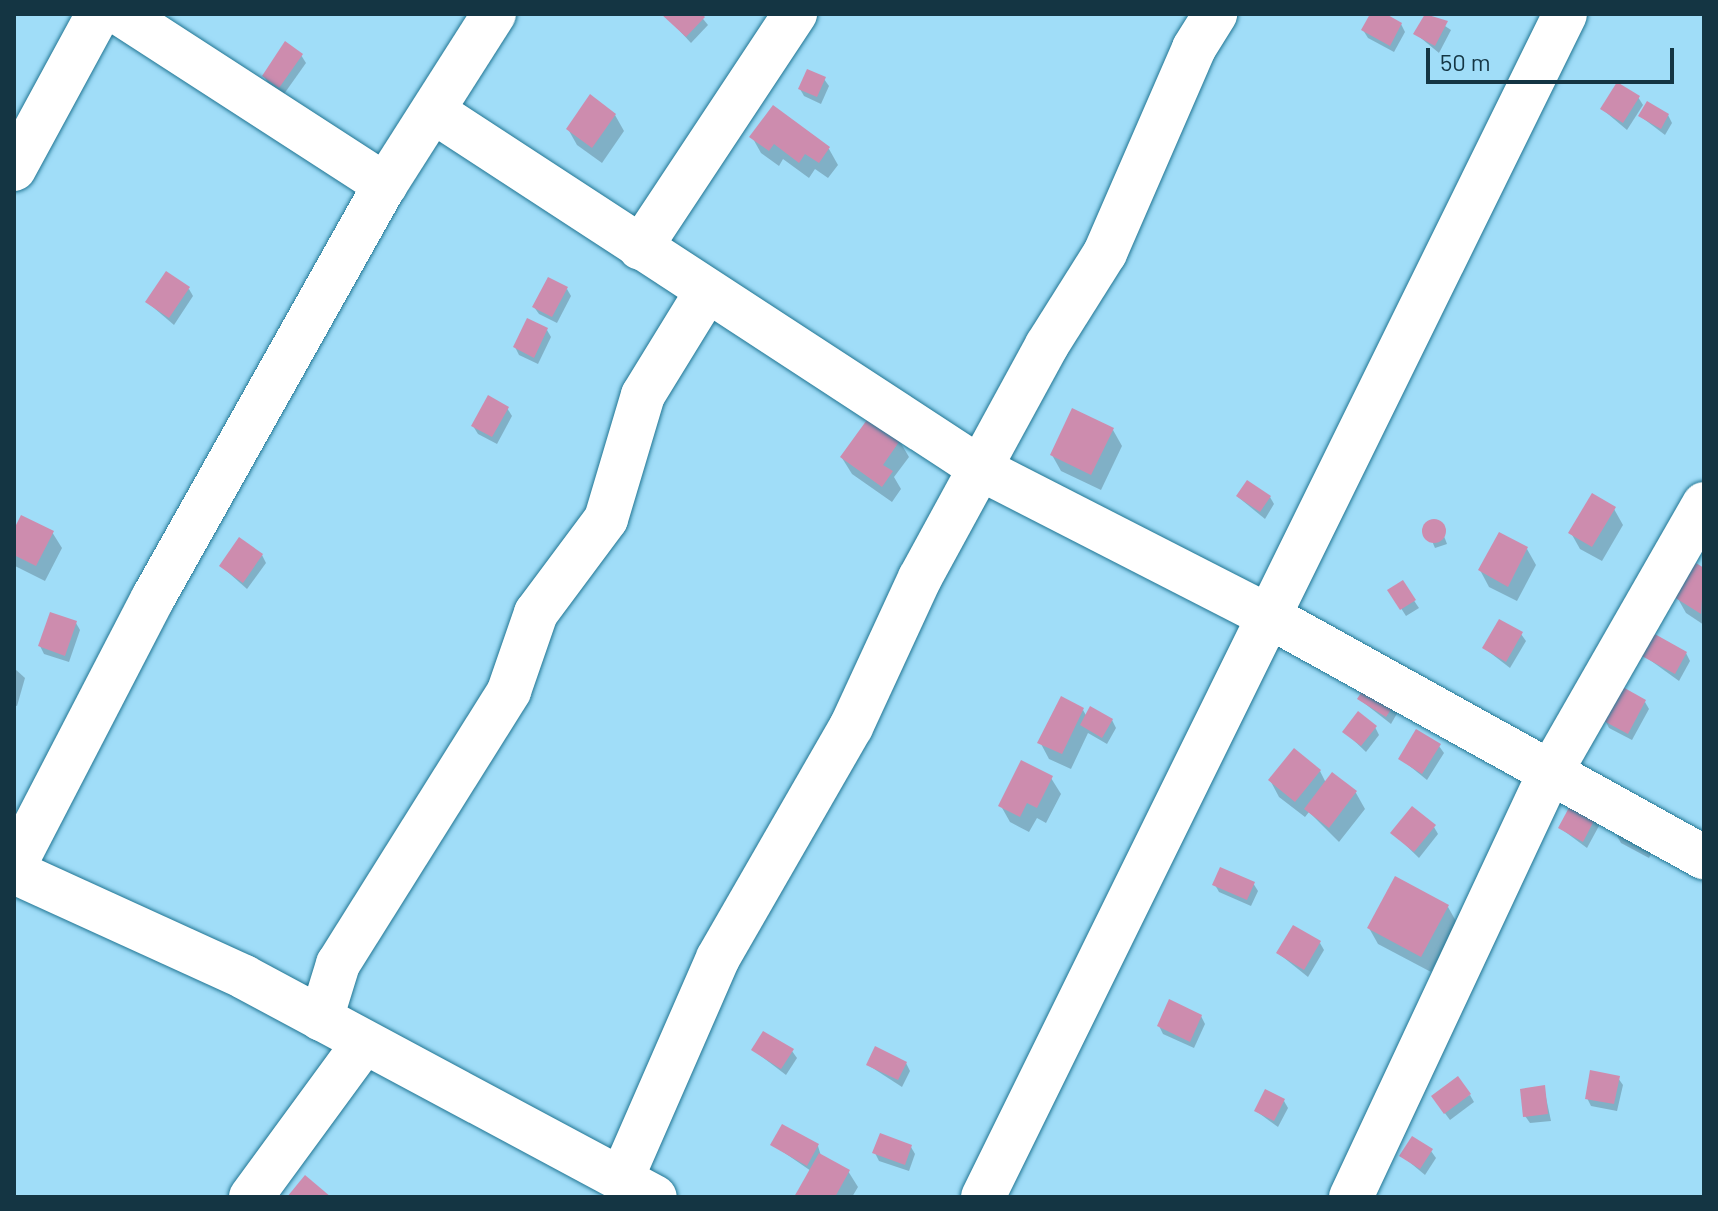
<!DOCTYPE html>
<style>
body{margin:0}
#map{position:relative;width:1718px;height:1211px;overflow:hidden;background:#a0ddf8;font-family:Barlow,sans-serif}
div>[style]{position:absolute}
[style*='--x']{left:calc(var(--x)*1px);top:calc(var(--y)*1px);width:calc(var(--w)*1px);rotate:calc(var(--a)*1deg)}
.shadow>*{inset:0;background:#0003}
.building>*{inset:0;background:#cd8cae}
.round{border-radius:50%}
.roads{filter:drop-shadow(0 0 2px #207593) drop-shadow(0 0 2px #207593)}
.minor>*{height:44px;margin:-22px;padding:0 22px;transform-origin:22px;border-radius:22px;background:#fff}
span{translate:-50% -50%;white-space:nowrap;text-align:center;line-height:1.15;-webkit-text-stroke:6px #a0ddf8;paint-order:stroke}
.frame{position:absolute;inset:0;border:16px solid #143543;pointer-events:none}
.scale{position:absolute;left:1426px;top:48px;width:248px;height:36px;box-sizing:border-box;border:4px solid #143543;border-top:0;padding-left:10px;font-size:24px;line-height:28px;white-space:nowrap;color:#143543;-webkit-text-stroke:6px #a0ddf8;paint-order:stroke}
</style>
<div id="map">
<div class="shadow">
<div style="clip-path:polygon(664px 14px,699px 14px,708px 25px,691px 43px)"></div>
<div style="clip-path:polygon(1372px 14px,1401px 24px,1405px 32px,1394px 52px,1368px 38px,1363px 30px)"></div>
<div style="clip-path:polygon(1427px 14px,1451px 30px,1439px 53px,1416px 34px)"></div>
<div style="clip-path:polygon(301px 55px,306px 63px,284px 94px,268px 83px,264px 76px)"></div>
<div style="clip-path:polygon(824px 79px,829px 86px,821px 104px,804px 96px,800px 89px)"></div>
<div style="clip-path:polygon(1638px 97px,1643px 105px,1627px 130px,1602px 109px)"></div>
<div style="clip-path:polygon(615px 115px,624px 131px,602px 163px,577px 145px,568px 129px)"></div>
<div style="clip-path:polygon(1668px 115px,1672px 123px,1665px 135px,1640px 116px)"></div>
<div style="clip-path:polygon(752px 137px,829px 149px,838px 165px,828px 178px,815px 169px,809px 178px,783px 159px,779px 166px,761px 153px)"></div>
<div style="clip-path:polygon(189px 289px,193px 296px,174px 325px,147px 302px)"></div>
<div style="clip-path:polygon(567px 289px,571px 296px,557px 323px,539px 314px,534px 307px)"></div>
<div style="clip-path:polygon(547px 330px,551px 337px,538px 364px,519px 355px,515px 347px)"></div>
<div style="clip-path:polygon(507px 408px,512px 416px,497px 444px,478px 434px,473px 426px)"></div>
<div style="clip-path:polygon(1113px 430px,1122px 446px,1101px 490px,1061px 471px,1052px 455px)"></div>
<div style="clip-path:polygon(899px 440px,909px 457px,894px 477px,901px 489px,892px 502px,852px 474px,842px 458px)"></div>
<div style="clip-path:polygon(1238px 497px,1270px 497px,1274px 504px,1265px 519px)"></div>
<div style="clip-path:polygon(1614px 509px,1623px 525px,1602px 561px,1580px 549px,1571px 533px)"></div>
<div style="clip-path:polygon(1439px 523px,1447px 544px,1435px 548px,1426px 527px)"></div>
<div style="clip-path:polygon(52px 532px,62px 548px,45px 581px,15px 566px,14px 533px)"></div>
<div style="clip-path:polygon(1527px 549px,1536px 565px,1517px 601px,1489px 587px,1480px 570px)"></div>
<div style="clip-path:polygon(262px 555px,266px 563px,247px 589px,221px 566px)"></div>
<div style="clip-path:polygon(1697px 566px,1704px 570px,1704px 625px,1686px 613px,1677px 597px)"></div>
<div style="clip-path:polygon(1402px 583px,1419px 608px,1406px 616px,1390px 591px)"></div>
<div style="clip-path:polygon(76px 623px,80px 630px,69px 662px,44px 654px,40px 646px)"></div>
<div style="clip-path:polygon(1521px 634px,1526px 641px,1510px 668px,1484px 648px)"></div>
<div style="clip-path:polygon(1686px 653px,1690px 661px,1679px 681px,1643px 655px)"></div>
<div style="clip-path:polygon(14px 668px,25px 678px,17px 706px,14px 705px)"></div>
<div style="clip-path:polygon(1359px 699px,1403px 703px,1391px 724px)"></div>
<div style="clip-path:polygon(1645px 702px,1649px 709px,1632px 740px,1609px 728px,1605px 720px)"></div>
<div style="clip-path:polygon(1083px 710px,1087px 717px,1112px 720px,1116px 728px,1107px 744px,1088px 733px,1071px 769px,1049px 759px,1040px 742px)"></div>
<div style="clip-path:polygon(1375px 727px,1379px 735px,1366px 752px,1345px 732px)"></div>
<div style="clip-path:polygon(1439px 746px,1444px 753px,1427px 780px,1401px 759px)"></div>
<div style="clip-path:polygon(1320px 771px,1326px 783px,1332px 775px,1356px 793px,1365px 809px,1339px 842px,1309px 812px,1305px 817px,1279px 797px,1270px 780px)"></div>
<div style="clip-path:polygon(1051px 778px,1061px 794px,1046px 823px,1037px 818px,1029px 832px,1010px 822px,1001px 806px)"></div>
<div style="clip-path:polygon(1596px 817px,1600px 824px,1587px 848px,1560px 828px)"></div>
<div style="clip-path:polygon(1625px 819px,1657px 841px,1649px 858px,1621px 843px,1617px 836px)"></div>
<div style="clip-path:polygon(1434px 827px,1438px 834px,1419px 858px,1393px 833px)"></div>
<div style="clip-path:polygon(1253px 883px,1258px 891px,1251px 906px,1219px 892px,1215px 885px)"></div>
<div style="clip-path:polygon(1448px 907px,1457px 923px,1431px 972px,1378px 944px,1369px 928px)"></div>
<div style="clip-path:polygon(1320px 943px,1324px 950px,1308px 977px,1278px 953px)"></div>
<div style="clip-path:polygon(1201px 1016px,1205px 1024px,1194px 1048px,1163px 1034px,1159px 1026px)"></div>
<div style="clip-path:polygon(753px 1050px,792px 1051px,797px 1058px,786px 1075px)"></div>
<div style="clip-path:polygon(906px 1063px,910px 1071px,902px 1087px,868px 1065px)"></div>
<div style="clip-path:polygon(1618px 1078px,1623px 1085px,1617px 1111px,1591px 1106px,1587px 1098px)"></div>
<div style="clip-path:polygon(1544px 1088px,1551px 1121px,1530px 1123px,1525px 1116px)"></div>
<div style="clip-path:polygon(1470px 1095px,1474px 1102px,1450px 1120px,1438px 1104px)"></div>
<div style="clip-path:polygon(1284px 1101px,1288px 1108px,1278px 1127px,1256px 1111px)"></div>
<div style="clip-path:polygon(773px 1145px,818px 1146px,821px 1156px,848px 1171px,858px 1187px,852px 1197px,796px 1197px,811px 1171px)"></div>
<div style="clip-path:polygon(911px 1147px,915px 1154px,909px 1171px,879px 1161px,875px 1153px)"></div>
<div style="clip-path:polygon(1431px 1151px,1436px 1158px,1425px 1175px,1402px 1156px)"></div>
</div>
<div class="building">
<div style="clip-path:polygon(661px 14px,702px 14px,705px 17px,686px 37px)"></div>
<div style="clip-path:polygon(1370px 14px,1386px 14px,1402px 23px,1390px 46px,1361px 30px)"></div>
<div style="clip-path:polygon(1425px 14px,1448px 21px,1435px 46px,1413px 34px)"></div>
<div style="clip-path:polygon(285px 41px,303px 54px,279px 88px,262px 76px)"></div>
<div style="clip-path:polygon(807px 69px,826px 77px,817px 97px,798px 89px)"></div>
<div style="clip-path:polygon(1617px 82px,1640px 96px,1623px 123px,1600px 109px)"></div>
<div style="clip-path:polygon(590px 94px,616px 114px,592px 148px,566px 129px)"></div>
<div style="clip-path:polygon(1647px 101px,1669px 114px,1661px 129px,1638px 116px)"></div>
<div style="clip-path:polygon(773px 105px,830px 147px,819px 163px,805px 154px,799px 163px,774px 144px,769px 151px,749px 137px)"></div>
<div style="clip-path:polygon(166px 271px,190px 287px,169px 318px,145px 302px)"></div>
<div style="clip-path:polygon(548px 277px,568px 287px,552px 317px,532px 307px)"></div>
<div style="clip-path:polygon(527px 318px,548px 328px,534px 358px,513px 347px)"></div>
<div style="clip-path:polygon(488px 395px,509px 407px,492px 437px,471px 426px)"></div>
<div style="clip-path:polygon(1072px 408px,1114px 428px,1091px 475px,1050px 455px)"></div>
<div style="clip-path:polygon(869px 417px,901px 439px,883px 465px,893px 471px,882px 487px,840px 457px)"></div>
<div style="clip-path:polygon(1247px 480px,1271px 496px,1260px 512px,1236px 496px)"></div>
<div style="clip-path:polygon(1592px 493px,1616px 507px,1592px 547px,1568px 533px)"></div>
<div style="clip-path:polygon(21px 515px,54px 531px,36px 566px,14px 555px,14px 529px)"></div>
<div class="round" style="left:1422px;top:519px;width:24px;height:24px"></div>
<div style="clip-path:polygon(1499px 532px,1528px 547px,1508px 587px,1478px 570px)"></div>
<div style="clip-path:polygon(239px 537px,263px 554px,243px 583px,219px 566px)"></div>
<div style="clip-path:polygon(1696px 563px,1704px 568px,1701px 614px,1674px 597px)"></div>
<div style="clip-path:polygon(1403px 580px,1416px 600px,1400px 610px,1387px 590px)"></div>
<div style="clip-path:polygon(50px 612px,77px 621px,65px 656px,38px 646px)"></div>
<div style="clip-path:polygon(1499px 619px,1523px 632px,1506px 662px,1482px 648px)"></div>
<div style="clip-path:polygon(1653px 633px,1687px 652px,1675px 674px,1640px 655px)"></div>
<div style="clip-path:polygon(1372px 676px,1401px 694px,1386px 717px,1357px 699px)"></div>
<div style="clip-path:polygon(1621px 686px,1646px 700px,1628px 734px,1602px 720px)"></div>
<div style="clip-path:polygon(1061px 696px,1084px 708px,1062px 754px,1037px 743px)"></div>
<div style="clip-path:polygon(1090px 706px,1113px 719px,1102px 738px,1080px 725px)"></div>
<div style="clip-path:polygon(1358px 711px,1377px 726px,1361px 746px,1342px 732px)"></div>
<div style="clip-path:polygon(1416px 729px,1441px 744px,1422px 774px,1398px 759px)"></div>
<div style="clip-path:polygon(1294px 748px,1321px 770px,1295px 802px,1268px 780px)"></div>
<div style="clip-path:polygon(1021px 760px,1053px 776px,1037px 808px,1027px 803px,1020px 817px,998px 806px)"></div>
<div style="clip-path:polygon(1332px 772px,1357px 791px,1329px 828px,1304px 809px)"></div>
<div style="clip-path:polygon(1572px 802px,1597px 815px,1583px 842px,1558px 828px)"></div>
<div style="clip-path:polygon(1412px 806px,1436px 825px,1414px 852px,1390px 833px)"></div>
<div style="clip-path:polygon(1220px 867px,1255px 882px,1247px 900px,1212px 885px)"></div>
<div style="clip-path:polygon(1395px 876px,1449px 905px,1421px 957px,1367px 928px)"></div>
<div style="clip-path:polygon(1293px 925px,1321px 941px,1304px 970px,1276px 953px)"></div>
<div style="clip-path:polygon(1169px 999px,1202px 1015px,1190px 1042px,1157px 1026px)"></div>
<div style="clip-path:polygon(763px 1031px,794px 1049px,781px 1069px,751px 1050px)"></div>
<div style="clip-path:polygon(875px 1046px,907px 1062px,898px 1080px,866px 1065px)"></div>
<div style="clip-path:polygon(1590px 1070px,1620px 1076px,1614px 1104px,1585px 1099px)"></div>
<div style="clip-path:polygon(1458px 1076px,1471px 1094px,1444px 1114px,1431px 1096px)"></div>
<div style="clip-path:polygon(1545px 1085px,1548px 1114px,1523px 1117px,1520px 1089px)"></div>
<div style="clip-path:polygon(1265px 1089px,1285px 1099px,1274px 1121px,1254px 1111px)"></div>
<div style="clip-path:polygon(782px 1124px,819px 1144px,807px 1166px,770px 1145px)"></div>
<div style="clip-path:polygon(880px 1133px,912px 1145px,905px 1165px,872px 1153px)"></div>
<div style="clip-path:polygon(1412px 1136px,1433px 1149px,1420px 1169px,1399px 1156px)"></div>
<div style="clip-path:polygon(819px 1153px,850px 1170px,835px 1197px,794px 1197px)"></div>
<div style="clip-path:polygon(305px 1175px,331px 1197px,287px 1197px)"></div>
</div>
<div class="roads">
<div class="minor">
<div style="--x:121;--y:14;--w:315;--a:32.9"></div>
<div style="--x:433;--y:111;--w:657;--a:33.13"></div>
<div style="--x:983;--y:470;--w:325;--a:27.1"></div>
<div style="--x:1272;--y:618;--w:494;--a:29"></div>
<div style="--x:14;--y:169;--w:176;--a:-61.5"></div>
<div style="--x:640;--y:248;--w:281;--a:-56.5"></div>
<div style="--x:14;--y:866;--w:302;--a:-62.6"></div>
<div style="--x:153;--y:598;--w:474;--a:-60.7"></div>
<div style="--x:385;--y:185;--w:203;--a:-57.5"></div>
<div style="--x:14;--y:872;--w:253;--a:24.5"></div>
<div style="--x:244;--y:977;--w:466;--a:28.2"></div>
<div style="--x:321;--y:1019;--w:58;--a:-72.8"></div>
<div style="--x:338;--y:964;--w:322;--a:-57.9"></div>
<div style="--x:509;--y:691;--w:83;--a:-70.9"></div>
<div style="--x:536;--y:613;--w:117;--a:-53.3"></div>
<div style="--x:606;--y:519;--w:129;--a:-73.4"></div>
<div style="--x:643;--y:395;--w:122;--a:-58.4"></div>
<div style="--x:621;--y:1180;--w:242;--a:-66.4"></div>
<div style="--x:718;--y:958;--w:267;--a:-60.1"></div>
<div style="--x:851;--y:727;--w:164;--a:-65.2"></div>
<div style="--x:920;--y:578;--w:265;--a:-61.4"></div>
<div style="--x:1047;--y:345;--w:109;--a:-57.8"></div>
<div style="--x:1105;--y:253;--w:223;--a:-66.5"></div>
<div style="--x:1194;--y:48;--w:40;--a:-58"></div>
<div style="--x:251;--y:1197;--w:190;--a:-53.8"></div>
<div style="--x:983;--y:1197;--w:1318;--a:-63.8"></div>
<div style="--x:1351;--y:1197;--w:468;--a:-64.9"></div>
<div style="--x:1550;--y:773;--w:310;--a:-60.2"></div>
</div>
</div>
<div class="frame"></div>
<div class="scale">50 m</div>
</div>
